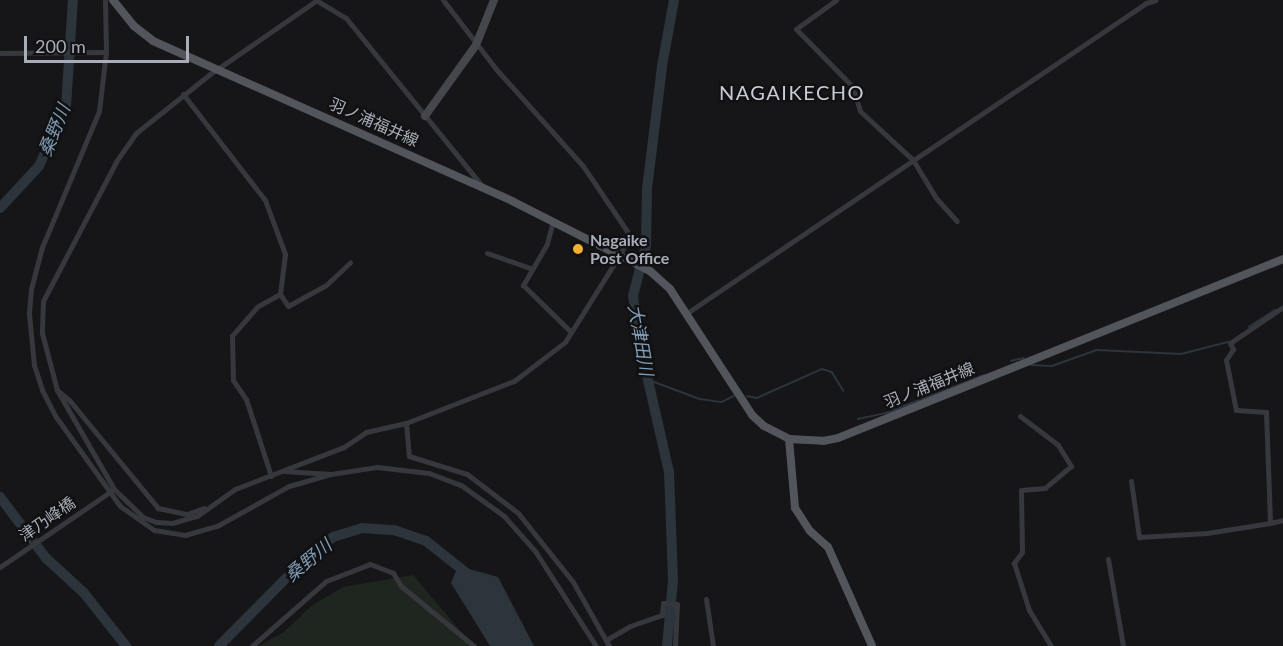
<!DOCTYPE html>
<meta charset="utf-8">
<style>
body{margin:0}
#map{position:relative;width:1283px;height:646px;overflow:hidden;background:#161618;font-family:Lato,"Noto Sans JP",sans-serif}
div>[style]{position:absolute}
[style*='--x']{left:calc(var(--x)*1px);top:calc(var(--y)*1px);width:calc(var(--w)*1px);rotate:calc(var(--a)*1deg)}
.green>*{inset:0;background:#1e261f}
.water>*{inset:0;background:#2c353c}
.stream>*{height:1.5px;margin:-0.75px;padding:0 0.75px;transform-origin:0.75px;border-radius:0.75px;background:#2c353c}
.river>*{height:10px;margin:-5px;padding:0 5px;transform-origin:5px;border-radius:5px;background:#2c353c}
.street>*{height:5px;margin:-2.5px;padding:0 2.5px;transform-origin:2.5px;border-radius:2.5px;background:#37383d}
.secondary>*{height:8px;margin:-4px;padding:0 4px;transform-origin:4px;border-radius:4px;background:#45474d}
.primary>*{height:8px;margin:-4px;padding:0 4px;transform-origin:4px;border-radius:4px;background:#53555c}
.dots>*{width:16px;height:16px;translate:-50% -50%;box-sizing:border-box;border:3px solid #111113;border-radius:50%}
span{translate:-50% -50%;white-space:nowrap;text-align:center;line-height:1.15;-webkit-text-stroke:5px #111113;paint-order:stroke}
.street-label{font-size:16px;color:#a8adb8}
.poi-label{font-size:16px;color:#a8adb8;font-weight:700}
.left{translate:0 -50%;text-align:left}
.water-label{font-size:18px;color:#7f9bb3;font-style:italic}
.quarter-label{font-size:20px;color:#c9ccd4;letter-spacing:1.5px}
.scale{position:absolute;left:24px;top:36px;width:165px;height:27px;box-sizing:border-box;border:3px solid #a8adb8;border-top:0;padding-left:8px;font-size:18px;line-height:21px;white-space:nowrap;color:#a8adb8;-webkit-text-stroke:4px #111113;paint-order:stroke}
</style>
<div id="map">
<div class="green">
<div style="clip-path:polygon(413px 575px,473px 646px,258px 646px,284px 632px,311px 606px,343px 587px)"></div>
</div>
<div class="water">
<div style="clip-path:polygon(458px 566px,498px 577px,534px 646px,490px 646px,451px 583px)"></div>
</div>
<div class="stream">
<div style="--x:1249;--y:327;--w:31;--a:-33"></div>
<div style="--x:1011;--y:361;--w:13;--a:-13"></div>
<div style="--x:1031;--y:365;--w:21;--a:3"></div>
<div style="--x:1052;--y:366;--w:48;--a:-19.6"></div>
<div style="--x:1097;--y:350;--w:84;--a:2.7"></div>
<div style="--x:1181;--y:354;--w:49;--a:-14.3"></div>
<div style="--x:649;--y:380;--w:54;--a:20.4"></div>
<div style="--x:700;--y:399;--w:22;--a:8"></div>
<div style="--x:722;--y:402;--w:13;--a:-27"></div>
<div style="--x:747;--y:396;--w:10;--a:11"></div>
<div style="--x:757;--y:398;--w:71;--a:-24"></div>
<div style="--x:822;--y:369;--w:10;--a:17"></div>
<div style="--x:832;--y:372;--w:22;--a:58"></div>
<div style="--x:858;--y:419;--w:29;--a:-12"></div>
<div style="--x:886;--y:413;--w:105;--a:-21.2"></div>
</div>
<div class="river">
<div style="--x:0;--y:208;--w:57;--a:-47.1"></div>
<div style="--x:39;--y:166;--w:65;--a:-65.4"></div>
<div style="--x:66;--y:107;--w:107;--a:-86.3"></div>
<div style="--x:0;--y:497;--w:76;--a:53"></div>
<div style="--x:46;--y:558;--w:52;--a:42.6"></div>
<div style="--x:84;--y:593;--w:68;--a:51.6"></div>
<div style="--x:219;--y:646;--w:122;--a:-45.3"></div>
<div style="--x:305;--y:559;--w:36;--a:-38"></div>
<div style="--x:333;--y:537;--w:30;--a:-17"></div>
<div style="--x:362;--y:528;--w:32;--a:4"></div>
<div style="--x:394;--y:530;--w:34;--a:19"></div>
<div style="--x:426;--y:541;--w:55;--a:38.3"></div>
<div style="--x:667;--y:646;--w:66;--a:-84.8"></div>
<div style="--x:673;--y:580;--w:108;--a:-92.1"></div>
<div style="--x:669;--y:472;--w:144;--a:-102.9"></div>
<div style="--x:637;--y:332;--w:36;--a:-96"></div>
<div style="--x:633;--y:296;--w:53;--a:-75.7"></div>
<div style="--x:646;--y:245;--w:56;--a:-89"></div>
<div style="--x:647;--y:189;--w:124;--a:-83"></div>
<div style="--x:662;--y:66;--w:67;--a:-79.7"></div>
</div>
<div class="street">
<div style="--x:316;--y:0;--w:35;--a:31"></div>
<div style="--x:346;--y:18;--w:218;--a:51"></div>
<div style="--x:317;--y:0;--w:130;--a:145.3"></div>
<div style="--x:210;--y:74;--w:95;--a:141.4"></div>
<div style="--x:136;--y:133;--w:35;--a:125"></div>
<div style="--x:116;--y:162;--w:157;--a:117.7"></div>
<div style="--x:43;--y:301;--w:32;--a:92"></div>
<div style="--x:42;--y:333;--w:59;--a:75.3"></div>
<div style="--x:57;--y:390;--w:114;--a:60.1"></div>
<div style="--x:114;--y:489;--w:40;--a:44"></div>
<div style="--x:143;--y:517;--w:14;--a:21"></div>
<div style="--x:156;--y:522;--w:16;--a:4"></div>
<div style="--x:172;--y:523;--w:26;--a:-16"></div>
<div style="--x:197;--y:516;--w:47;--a:-35.4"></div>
<div style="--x:235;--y:489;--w:117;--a:-21.1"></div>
<div style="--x:344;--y:447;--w:27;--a:-34"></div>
<div style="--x:366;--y:432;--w:41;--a:-12.7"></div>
<div style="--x:406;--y:423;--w:116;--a:-21.3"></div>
<div style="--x:514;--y:381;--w:64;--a:-37.4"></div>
<div style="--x:565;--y:342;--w:102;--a:-57.9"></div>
<div style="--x:619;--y:256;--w:18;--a:-61"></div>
<div style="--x:628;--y:240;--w:9;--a:-96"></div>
<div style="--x:627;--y:231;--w:78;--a:-124.1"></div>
<div style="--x:583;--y:166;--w:130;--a:-131.9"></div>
<div style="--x:496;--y:69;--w:87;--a:-127.5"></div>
<div style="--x:836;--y:0;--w:49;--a:144.1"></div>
<div style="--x:796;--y:29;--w:80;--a:45.5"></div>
<div style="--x:852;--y:86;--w:26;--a:72"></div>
<div style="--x:860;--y:111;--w:72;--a:42.8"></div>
<div style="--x:913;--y:160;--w:44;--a:58.8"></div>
<div style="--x:936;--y:198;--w:31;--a:48"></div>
<div style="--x:106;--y:52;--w:59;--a:96.8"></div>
<div style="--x:99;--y:111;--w:147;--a:112.7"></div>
<div style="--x:42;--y:247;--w:43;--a:104.7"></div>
<div style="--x:31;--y:289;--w:25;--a:95"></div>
<div style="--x:29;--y:314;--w:51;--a:84.4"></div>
<div style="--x:34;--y:365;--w:26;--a:72"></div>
<div style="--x:42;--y:390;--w:30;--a:63"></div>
<div style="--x:56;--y:417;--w:110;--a:54.3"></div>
<div style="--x:120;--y:506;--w:42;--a:35.2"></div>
<div style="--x:154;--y:530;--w:31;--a:9"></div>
<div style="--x:185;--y:535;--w:33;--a:-16"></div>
<div style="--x:217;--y:526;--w:82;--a:-29.1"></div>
<div style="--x:289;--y:486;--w:44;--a:-15.9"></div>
<div style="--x:331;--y:474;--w:47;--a:-8.7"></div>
<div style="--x:377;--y:467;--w:52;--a:6.6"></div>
<div style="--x:429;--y:473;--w:34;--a:21"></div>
<div style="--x:461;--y:485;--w:53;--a:35.8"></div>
<div style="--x:504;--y:516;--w:47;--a:48.5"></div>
<div style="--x:535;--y:551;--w:113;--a:57.3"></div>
<div style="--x:0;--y:53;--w:106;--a:-0.5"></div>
<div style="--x:106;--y:52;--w:52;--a:-91.1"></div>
<div style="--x:183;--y:94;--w:134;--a:52.3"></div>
<div style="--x:265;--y:200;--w:58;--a:69.7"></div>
<div style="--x:285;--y:254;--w:40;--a:97.1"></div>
<div style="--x:280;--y:294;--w:26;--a:151"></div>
<div style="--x:257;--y:307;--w:38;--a:131"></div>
<div style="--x:232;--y:336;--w:44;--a:88.7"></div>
<div style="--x:233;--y:380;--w:23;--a:56"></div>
<div style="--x:246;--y:399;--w:81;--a:72"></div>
<div style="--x:553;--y:221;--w:24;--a:105"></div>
<div style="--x:547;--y:244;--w:48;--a:120.3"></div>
<div style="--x:523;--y:285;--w:67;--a:44.4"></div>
<div style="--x:487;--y:253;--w:46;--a:19.2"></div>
<div style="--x:280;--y:294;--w:14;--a:56"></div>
<div style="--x:288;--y:306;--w:43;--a:-28.9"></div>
<div style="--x:326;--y:285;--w:33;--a:-43"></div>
<div style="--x:1283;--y:307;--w:64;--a:145.8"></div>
<div style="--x:1230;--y:343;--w:7;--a:63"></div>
<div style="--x:1233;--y:349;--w:13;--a:122"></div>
<div style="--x:1226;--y:360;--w:51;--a:78.7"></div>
<div style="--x:1236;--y:410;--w:30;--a:4"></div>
<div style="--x:1266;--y:412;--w:111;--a:87.9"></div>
<div style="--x:1270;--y:523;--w:13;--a:-13"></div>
<div style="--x:687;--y:313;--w:554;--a:-34.03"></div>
<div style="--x:1146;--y:3;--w:10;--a:-17"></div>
<div style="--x:57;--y:390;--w:17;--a:40"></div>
<div style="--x:70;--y:401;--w:139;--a:50.6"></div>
<div style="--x:158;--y:508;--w:30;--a:12"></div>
<div style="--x:187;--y:514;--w:18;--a:-19"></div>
<div style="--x:1020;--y:416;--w:48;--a:37.3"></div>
<div style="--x:1058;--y:445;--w:25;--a:58"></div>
<div style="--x:1071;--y:466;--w:34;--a:140"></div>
<div style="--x:1045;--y:488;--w:24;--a:175"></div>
<div style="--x:1021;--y:490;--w:62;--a:89.1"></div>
<div style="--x:1022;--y:552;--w:14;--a:126"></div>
<div style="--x:1014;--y:563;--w:49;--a:72.3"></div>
<div style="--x:1029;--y:610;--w:42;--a:58.6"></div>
<div style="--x:406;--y:423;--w:33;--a:85"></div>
<div style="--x:409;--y:456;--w:61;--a:17.2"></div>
<div style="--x:467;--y:474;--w:64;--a:37.4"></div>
<div style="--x:518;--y:513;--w:88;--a:51.4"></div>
<div style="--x:573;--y:582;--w:73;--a:60.6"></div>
<div style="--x:283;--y:471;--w:48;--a:3.6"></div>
<div style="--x:1131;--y:481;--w:57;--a:81.9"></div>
<div style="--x:1139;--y:537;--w:68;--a:-3.4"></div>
<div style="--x:1207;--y:533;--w:64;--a:-9"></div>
<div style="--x:1108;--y:559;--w:88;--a:80.2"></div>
<div style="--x:0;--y:567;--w:137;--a:-34.3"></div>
<div style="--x:706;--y:599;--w:48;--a:81.5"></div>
<div style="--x:606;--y:640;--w:28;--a:-30"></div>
<div style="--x:630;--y:626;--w:34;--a:-19"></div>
<div style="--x:662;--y:615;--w:12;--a:-85"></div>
<div style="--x:663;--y:603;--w:14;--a:4"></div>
<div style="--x:677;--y:604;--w:42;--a:92.7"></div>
<div style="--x:252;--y:646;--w:98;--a:-41.3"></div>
<div style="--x:326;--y:581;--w:47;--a:-21.1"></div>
<div style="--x:370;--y:564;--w:25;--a:21"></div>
<div style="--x:393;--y:573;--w:15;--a:58"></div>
<div style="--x:401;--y:586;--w:94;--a:39.4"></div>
</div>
<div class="secondary">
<div style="--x:425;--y:116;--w:87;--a:-54.3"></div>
<div style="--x:476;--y:45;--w:48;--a:-68.2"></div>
</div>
<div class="primary">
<div style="--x:113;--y:0;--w:33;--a:51"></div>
<div style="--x:134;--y:26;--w:24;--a:38"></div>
<div style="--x:153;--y:41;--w:393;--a:24"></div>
<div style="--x:512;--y:201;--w:155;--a:26.9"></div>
<div style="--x:650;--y:271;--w:27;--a:42"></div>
<div style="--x:670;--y:289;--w:150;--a:56.9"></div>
<div style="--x:752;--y:415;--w:16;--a:43"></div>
<div style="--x:764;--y:426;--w:28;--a:27"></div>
<div style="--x:789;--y:439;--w:34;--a:3"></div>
<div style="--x:823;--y:441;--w:15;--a:-11"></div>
<div style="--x:838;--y:438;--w:480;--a:-21.9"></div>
<div style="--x:789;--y:439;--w:69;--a:85"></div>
<div style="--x:795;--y:508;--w:27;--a:57"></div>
<div style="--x:810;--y:531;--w:24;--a:42"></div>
<div style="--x:828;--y:547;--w:108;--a:66"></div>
</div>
<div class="dots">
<div style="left:578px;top:249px;background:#f2b134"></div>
</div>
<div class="street-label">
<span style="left:374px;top:122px;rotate:24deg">羽ノ浦福井線</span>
<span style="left:929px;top:385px;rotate:-22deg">羽ノ浦福井線</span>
<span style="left:47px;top:519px;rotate:-35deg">津乃峰橋</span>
</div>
<div class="poi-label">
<span class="left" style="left:590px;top:249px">Nagaike<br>Post Office</span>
</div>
<div class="water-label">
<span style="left:54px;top:130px;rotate:-68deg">桑野川</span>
<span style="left:641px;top:340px;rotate:80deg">大津田川</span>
<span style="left:308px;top:560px;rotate:-40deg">桑野川</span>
</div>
<div class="quarter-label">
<span style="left:792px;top:92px">NAGAIKECHO</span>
</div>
<div class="scale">200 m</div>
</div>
